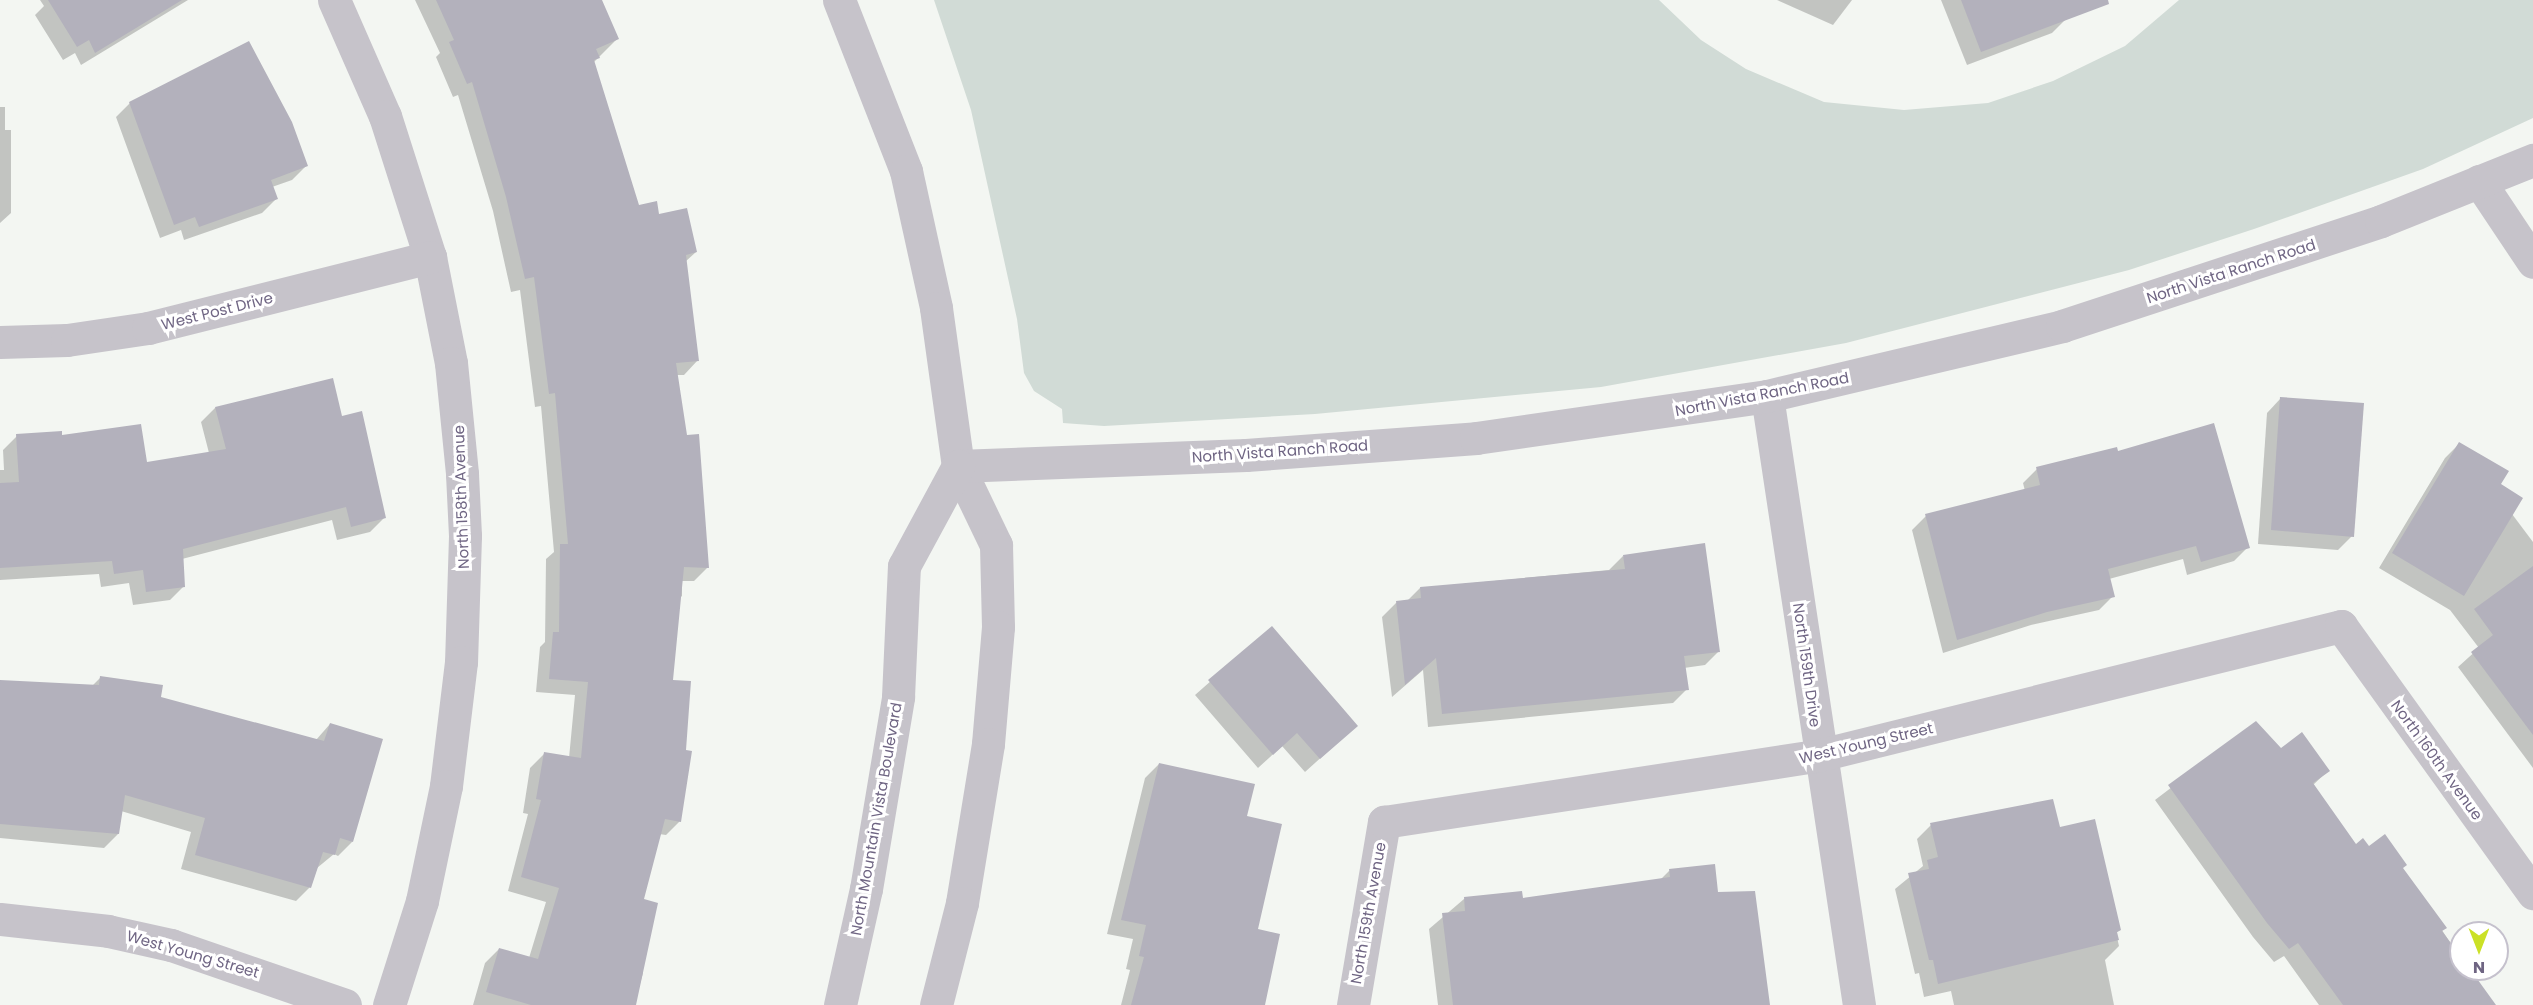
<!DOCTYPE html>
<style>
body{margin:0}
#map{position:relative;width:2533px;height:1005px;overflow:hidden;background:#f3f6f2;font-family:Poppins,sans-serif}
div>[style]{position:absolute}
[style*='--x']{left:calc(var(--x)*1px);top:calc(var(--y)*1px);width:calc(var(--w)*1px);rotate:calc(var(--a)*1deg)}
.green>*{inset:0;background:#d1dbd6}
.shadow>*{inset:0;background:#0003}
.building>*{inset:0;background:#b3b1bc}
.minor>*{height:33px;margin:-16.5px;padding:0 16.5px;transform-origin:16.5px;border-radius:16.5px;background:#c6c3ca}
span{translate:-50% -50%;white-space:nowrap;text-align:center;line-height:1.15;-webkit-text-stroke:6px #fff;paint-order:stroke}
.street-label{font-size:15px;color:#6f6583}
.north{position:absolute;left:2449px;top:921px;width:60px;height:60px;box-sizing:border-box;background:#fff;border:2px solid #c5c1cd;border-radius:50%;rotate:180deg;font-size:16px;font-weight:700;line-height:24px;text-align:center;color:#6f6583}
.north::after{content:'';display:block;margin:auto;width:21px;height:27px;background:#cbe127;clip-path:polygon(50% 0,100% 100%,50% 72%,0 100%)}
</style>
<div id="map">
<div class="green">
<div style="clip-path:polygon(934px 0,1659px 0,1701px 40px,1746px 69px,1824px 102px,1904px 110px,1988px 103px,2053px 81px,2125px 46px,2179px 0,2533px 0,2533px 118px,2423px 169px,2254px 229px,2129px 270px,1846px 343px,1601px 387px,1315px 414px,1104px 426px,1063px 423px,1062px 409px,1034px 391px,1024px 373px,1017px 319px,971px 110px)"></div>
</div>
<div class="shadow">
<div style="clip-path:polygon(40px 0,188px 0,81px 65px,75px 53px,63px 60px,35px 15px,44px 6px)"></div>
<div style="clip-path:polygon(415px 0,581px 0,617px 39px,593px 63px,638px 207px,658px 216px,696px 252px,685px 262px,698px 360px,684px 375px,676px 375px,708px 567px,694px 581px,682px 581px,682px 596px,677px 600px,672px 681px,680px 821px,666px 835px,659px 834px,642px 900px,639px 971px,643px 973px,634px 1005px,473px 1005px,485px 963px,499px 949px,529px 958px,546px 902px,508px 891px,528px 814px,523px 813px,530px 768px,544px 754px,569px 758px,575px 695px,536px 692px,540px 647px,545px 642px,546px 559px,554px 552px,541px 406px,535px 407px,520px 290px,511px 292px,493px 211px,458px 95px,453px 97px,436px 57px,440px 53px)"></div>
<div style="clip-path:polygon(1777px 0,1852px 0,1833px 25px)"></div>
<div style="clip-path:polygon(1941px 0,2058px 0,2066px 19px,2052px 33px,1967px 65px)"></div>
<div style="clip-path:polygon(130px 103px,306px 166px,292px 180px,272px 187px,276px 199px,262px 213px,184px 240px,181px 230px,160px 238px,116px 117px)"></div>
<div style="clip-path:polygon(0 107px,5px 107px,5px 130px,11px 130px,11px 213px,0 223px)"></div>
<div style="clip-path:polygon(2281px 398px,2352px 536px,2338px 550px,2258px 544px,2267px 413px)"></div>
<div style="clip-path:polygon(215px 408px,341px 418px,384px 518px,370px 532px,337px 540px,332px 520px,182px 559px,184px 586px,170px 600px,133px 605px,129px 583px,101px 587px,99px 574px,0 580px,0 470px,4px 470px,3px 450px,17px 436px,60px 437px,146px 464px,209px 453px,201px 422px)"></div>
<div style="clip-path:polygon(2459px 444px,2499px 484px,2512px 514px,2533px 542px,2533px 768px,2458px 667px,2479px 648px,2450px 610px,2379px 568px,2445px 458px)"></div>
<div style="clip-path:polygon(2117px 453px,2248px 547px,2234px 561px,2187px 575px,2183px 559px,2109px 579px,2113px 596px,2099px 610px,2031px 625px,1943px 653px,1912px 530px,1926px 516px,2025px 491px,2023px 483px,2037px 469px)"></div>
<div style="clip-path:polygon(1623px 556px,1719px 651px,1705px 665px,1684px 668px,1687px 689px,1673px 703px,1428px 727px,1423px 670px,1392px 697px,1382px 617px,1396px 603px,1407px 601px,1420px 588px,1609px 570px)"></div>
<div style="clip-path:polygon(1271px 628px,1356px 726px,1305px 772px,1282px 746px,1258px 768px,1195px 695px)"></div>
<div style="clip-path:polygon(101px 677px,160px 698px,316px 740px,330px 724px,352px 842px,338px 856px,334px 854px,317px 868px,310px 887px,296px 901px,181px 869px,191px 832px,121px 811px,118px 834px,104px 848px,0 838px,0 681px,92px 686px)"></div>
<div style="clip-path:polygon(2256px 723px,2281px 750px,2329px 770px,2313px 785px,2356px 846px,2368px 848px,2401px 868px,2461px 959px,2461px 969px,2468px 969px,2494px 1005px,2319px 1005px,2284px 956px,2274px 962px,2253px 937px,2155px 800px)"></div>
<div style="clip-path:polygon(1159px 764px,1246px 817px,1261px 1005px,1121px 1005px,1130px 970px,1126px 969px,1133px 939px,1107px 934px,1145px 778px)"></div>
<div style="clip-path:polygon(1931px 825px,2059px 829px,2120px 930px,2116px 933px,2119px 946px,2105px 960px,2114px 1005px,1954px 1005px,1951px 991px,1924px 997px,1919px 973px,1915px 974px,1895px 889px,1923px 866px,1917px 839px)"></div>
<div style="clip-path:polygon(1669px 871px,1717px 893px,1766px 1005px,1438px 1005px,1429px 929px,1464px 899px,1521px 900px,1660px 880px)"></div>
</div>
<div class="building">
<div style="clip-path:polygon(48px 0,182px 0,95px 53px,89px 40px,77px 47px)"></div>
<div style="clip-path:polygon(436px 0,602px 0,619px 39px,596px 49px,600px 58px,594px 60px,639px 205px,657px 201px,659px 214px,687px 208px,697px 252px,686px 255px,699px 361px,676px 363px,687px 435px,699px 434px,709px 568px,684px 567px,673px 680px,691px 681px,686px 750px,692px 751px,681px 822px,665px 819px,644px 899px,658px 903px,636px 1005px,531px 1005px,486px 992px,499px 948px,538px 959px,559px 888px,521px 877px,541px 800px,536px 799px,544px 752px,581px 758px,588px 682px,549px 679px,553px 632px,559px 632px,560px 544px,568px 544px,555px 393px,549px 394px,534px 277px,525px 279px,506px 197px,472px 82px,467px 84px,449px 42px,454px 40px)"></div>
<div style="clip-path:polygon(1961px 0,2108px 0,2109px 4px,1981px 52px)"></div>
<div style="clip-path:polygon(249px 41px,292px 122px,308px 166px,271px 180px,278px 199px,199px 227px,195px 217px,174px 225px,129px 102px)"></div>
<div style="clip-path:polygon(333px 378px,342px 416px,362px 411px,386px 518px,351px 527px,346px 507px,183px 549px,185px 587px,146px 592px,143px 570px,114px 574px,112px 561px,0 568px,0 483px,19px 482px,16px 434px,62px 431px,62px 435px,141px 424px,147px 462px,226px 449px,215px 407px)"></div>
<div style="clip-path:polygon(2280px 397px,2364px 403px,2354px 537px,2271px 530px)"></div>
<div style="clip-path:polygon(2214px 423px,2250px 548px,2201px 562px,2196px 546px,2108px 569px,2115px 597px,2047px 612px,1957px 640px,1925px 514px,2040px 485px,2036px 467px,2117px 447px,2118px 451px)"></div>
<div style="clip-path:polygon(2459px 442px,2509px 471px,2501px 484px,2523px 498px,2464px 596px,2392px 553px)"></div>
<div style="clip-path:polygon(1705px 543px,1720px 652px,1684px 656px,1689px 690px,1442px 714px,1436px 658px,1405px 685px,1396px 601px,1421px 598px,1420px 587px,1625px 569px,1623px 555px)"></div>
<div style="clip-path:polygon(2533px 566px,2533px 735px,2471px 652px,2493px 635px,2474px 609px)"></div>
<div style="clip-path:polygon(1272px 626px,1358px 726px,1320px 759px,1297px 733px,1273px 755px,1208px 680px)"></div>
<div style="clip-path:polygon(100px 676px,163px 685px,161px 697px,324px 741px,330px 723px,383px 739px,353px 842px,340px 838px,335px 855px,323px 852px,311px 888px,195px 855px,205px 818px,125px 795px,119px 834px,0 824px,0 680px,99px 685px)"></div>
<div style="clip-path:polygon(2256px 721px,2281px 748px,2302px 732px,2330px 771px,2313px 783px,2356px 844px,2363px 838px,2369px 846px,2385px 834px,2407px 865px,2403px 868px,2447px 928px,2442px 931px,2461px 957px,2461px 969px,2470px 969px,2496px 1005px,2343px 1005px,2298px 943px,2289px 949px,2267px 923px,2168px 785px)"></div>
<div style="clip-path:polygon(1159px 763px,1255px 784px,1247px 816px,1282px 824px,1258px 929px,1280px 934px,1265px 1005px,1131px 1005px,1144px 957px,1139px 956px,1146px 925px,1121px 920px)"></div>
<div style="clip-path:polygon(2053px 799px,2060px 827px,2095px 819px,2121px 930px,2117px 932px,2119px 940px,1938px 984px,1933px 960px,1929px 960px,1908px 873px,1929px 869px,1927px 860px,1938px 857px,1930px 823px)"></div>
<div style="clip-path:polygon(1715px 864px,1718px 892px,1755px 891px,1770px 1005px,1453px 1005px,1442px 913px,1465px 911px,1464px 897px,1522px 891px,1523px 898px,1670px 877px,1669px 869px)"></div>
</div>
<div class="minor">
<div style="--x:334;--y:0;--w:127;--a:66.3"></div>
<div style="--x:385;--y:116;--w:148;--a:72.3"></div>
<div style="--x:430;--y:257;--w:108;--a:78.8"></div>
<div style="--x:451;--y:363;--w:112;--a:84.3"></div>
<div style="--x:462;--y:474;--w:62;--a:87.2"></div>
<div style="--x:465;--y:536;--w:126;--a:91.8"></div>
<div style="--x:461;--y:662;--w:125;--a:96.9"></div>
<div style="--x:446;--y:786;--w:117;--a:101.8"></div>
<div style="--x:422;--y:901;--w:109;--a:107.6"></div>
<div style="--x:839;--y:0;--w:184;--a:68.6"></div>
<div style="--x:906;--y:171;--w:140;--a:77.6"></div>
<div style="--x:936;--y:308;--w:160;--a:82.1"></div>
<div style="--x:958;--y:466;--w:88;--a:64.3"></div>
<div style="--x:996;--y:545;--w:82;--a:88.6"></div>
<div style="--x:998;--y:627;--w:117;--a:94.9"></div>
<div style="--x:988;--y:744;--w:161;--a:99.3"></div>
<div style="--x:962;--y:903;--w:105;--a:104.3"></div>
<div style="--x:2479;--y:181;--w:97;--a:56.3"></div>
<div style="--x:0;--y:342;--w:67;--a:-1.7"></div>
<div style="--x:67;--y:340;--w:82;--a:-8.4"></div>
<div style="--x:148;--y:328;--w:291;--a:-14.1"></div>
<div style="--x:1767;--y:396;--w:616;--a:81.41"></div>
<div style="--x:958;--y:466;--w:288;--a:-2.2"></div>
<div style="--x:1246;--y:455;--w:231;--a:-4.2"></div>
<div style="--x:1476;--y:438;--w:294;--a:-8.2"></div>
<div style="--x:1767;--y:396;--w:303;--a:-13.3"></div>
<div style="--x:2062;--y:326;--w:336;--a:-18.2"></div>
<div style="--x:2381;--y:221;--w:164;--a:-21.9"></div>
<div style="--x:0;--y:919;--w:109;--a:6.3"></div>
<div style="--x:108;--y:931;--w:65;--a:12.5"></div>
<div style="--x:171;--y:945;--w:184;--a:19"></div>
<div style="--x:840;--y:1005;--w:119;--a:-77.4"></div>
<div style="--x:866;--y:889;--w:195;--a:-80.5"></div>
<div style="--x:898;--y:697;--w:131;--a:-87.4"></div>
<div style="--x:904;--y:566;--w:114;--a:-61.6"></div>
<div style="--x:1353;--y:1005;--w:186;--a:-80.4"></div>
<div style="--x:1384;--y:822;--w:441;--a:-8.7"></div>
<div style="--x:1820;--y:755;--w:537;--a:-13.91"></div>
<div style="--x:2341;--y:626;--w:329;--a:54.3"></div>
</div>
<div class="street-label">
<span style="left:2231px;top:271px;rotate:-18deg">North Vista Ranch Road</span>
<span style="left:217px;top:311px;rotate:-14deg">West Post Drive</span>
<span style="left:1762px;top:394px;rotate:-11deg">North Vista Ranch Road</span>
<span style="left:1280px;top:451px;rotate:-4deg">North Vista Ranch Road</span>
<span style="left:461px;top:497px;rotate:-92deg">North 158th Avenue</span>
<span style="left:1807px;top:665px;rotate:82deg">North 159th Drive</span>
<span style="left:1866px;top:743px;rotate:-13deg">West Young Street</span>
<span style="left:2437px;top:760px;rotate:54deg">North 160th Avenue</span>
<span style="left:876px;top:819px;rotate:-80deg">North Mountain Vista Boulevard</span>
<span style="left:1368px;top:913px;rotate:-80deg">North 159th Avenue</span>
<span style="left:193px;top:954px;rotate:16deg">West Young Street</span>
</div>
<div class="north">N</div>
</div>
